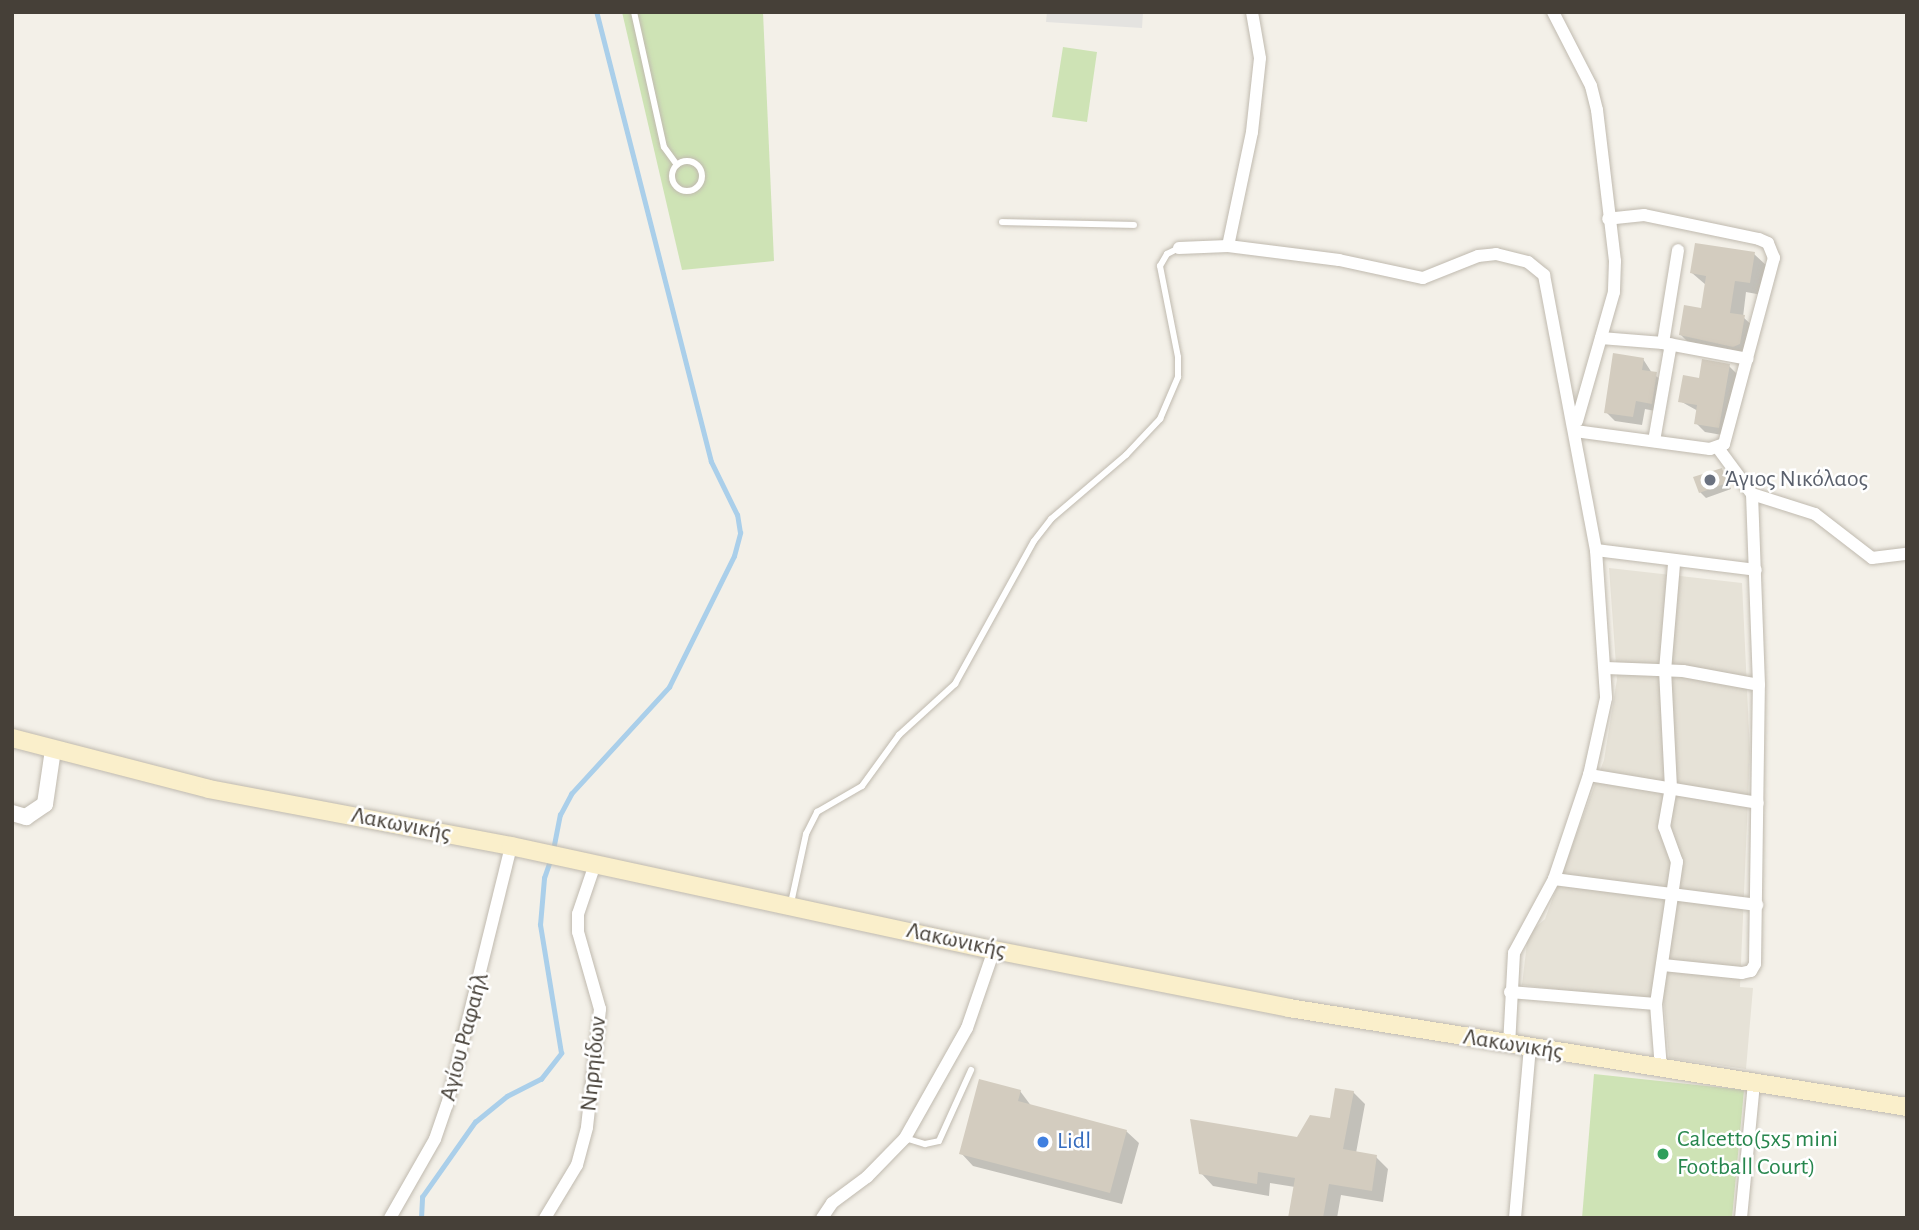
<!DOCTYPE html>
<meta charset="utf-8">
<style>
body{margin:0}
#map{position:relative;width:1919px;height:1230px;overflow:hidden;background:#f3f0e8;font-family:"Alegreya Sans",sans-serif}
div>[style]{position:absolute}
[style*='--x']{left:calc(var(--x)*1px);top:calc(var(--y)*1px);width:calc(var(--w)*1px);rotate:calc(var(--a)*1deg)}
.residential>*{inset:0;background:#e6e2d7}
.green>*{inset:0;background:#cee3b5}
.parking>*{inset:0;background:#e4e3e0}
.shadow>*{inset:0;background:#0003}
.stream>*{height:4.5px;margin:-2.25px;padding:0 2.25px;transform-origin:2.25px;border-radius:2.25px;background:#aacfea}
.building>*{inset:0;background:#d3ccbf}
.roads{filter:drop-shadow(0 0 2px #c0baaf) drop-shadow(0 0 2px #c0baaf)}
.service>*{height:6px;margin:-3px;padding:0 3px;transform-origin:3px;border-radius:3px;background:#fff}
.service>.ring{margin:-3px;padding:0;box-sizing:content-box;background:none;border:6px solid #fff;border-radius:50%}
.minor>*{height:12px;margin:-6px;padding:0 6px;transform-origin:6px;border-radius:6px;background:#fff}
.tertiary>*{height:16px;margin:-8px;padding:0 8px;transform-origin:8px;border-radius:8px;background:#fff}
.secondary>*{height:18px;margin:-9px;padding:0 9px;transform-origin:9px;border-radius:9px;background:#faefcb}
.dots>*{width:19px;height:19px;translate:-50% -50%;box-sizing:border-box;border:4px solid #fff;border-radius:50%}
span{translate:-50% -50%;white-space:nowrap;text-align:center;line-height:1.15;-webkit-text-stroke:5px #fff;paint-order:stroke}
.worship-label{font-size:24px;color:#5b616d}
.left{translate:0 -50%;text-align:left}
.street-label{font-size:24px;color:#464038}
.leisure-label{font-size:24px;color:#27864d}
.shop-label{font-size:24px;color:#366cbe}
.frame{position:absolute;inset:0;border:14px solid #464038;pointer-events:none}
</style>
<div id="map">
<div class="residential">
<div style="clip-path:polygon(1609px 568px,1742px 583px,1750px 752px,1740px 987px,1753px 988px,1746px 1069px,1669px 1058px,1664px 1003px,1522px 985px,1528px 934px,1545px 919px,1604px 760px,1617px 679px)"></div>
</div>
<div class="green">
<div style="clip-path:polygon(622px 12px,763px 12px,774px 261px,682px 270px)"></div>
<div style="clip-path:polygon(1063px 47px,1097px 52px,1087px 122px,1052px 117px)"></div>
<div style="clip-path:polygon(1594px 1074px,1744px 1090px,1732px 1218px,1582px 1218px)"></div>
</div>
<div class="parking">
<div style="clip-path:polygon(1047px 12px,1143px 12px,1142px 28px,1046px 22px)"></div>
</div>
<div class="shadow">
<div style="clip-path:polygon(1754px 254px,1767px 266px,1762px 295px,1746px 292px,1743px 317px,1756px 329px,1746px 359px,1693px 347px,1681px 335px,1702px 310px,1706px 285px,1692px 273px)"></div>
<div style="clip-path:polygon(1643px 359px,1652px 373px,1665px 383px,1660px 412px,1645px 409px,1642px 425px,1615px 421px,1606px 412px)"></div>
<div style="clip-path:polygon(1729px 366px,1738px 375px,1728px 436px,1705px 432px,1696px 423px,1698px 411px,1680px 401px,1700px 380px)"></div>
<div style="clip-path:polygon(1721px 469px,1731px 489px,1706px 498px,1700px 492px)"></div>
<div style="clip-path:polygon(1020px 1091px,1032px 1107px,1126px 1131px,1139px 1143px,1122px 1204px,973px 1166px,961px 1153px)"></div>
<div style="clip-path:polygon(1353px 1092px,1365px 1104px,1356px 1153px,1376px 1157px,1388px 1169px,1383px 1202px,1341px 1195px,1337px 1218px,1290px 1218px,1295px 1187px,1270px 1183px,1269px 1196px,1213px 1186px,1201px 1173px,1298px 1139px,1331px 1120px)"></div>
</div>
<div class="stream">
<div style="--x:553;--y:850;--w:36;--a:-79"></div>
<div style="--x:560;--y:815;--w:24;--a:-62"></div>
<div style="--x:571;--y:794;--w:145;--a:-47.5"></div>
<div style="--x:669;--y:687;--w:146;--a:-63.6"></div>
<div style="--x:734;--y:556;--w:24;--a:-75"></div>
<div style="--x:740;--y:533;--w:18;--a:-99"></div>
<div style="--x:737;--y:515;--w:59;--a:-116.1"></div>
<div style="--x:711;--y:462;--w:464;--a:-104.3"></div>
<div style="--x:421;--y:1218;--w:21;--a:-87"></div>
<div style="--x:422;--y:1197;--w:92;--a:-54.8"></div>
<div style="--x:475;--y:1122;--w:41;--a:-39.1"></div>
<div style="--x:507;--y:1096;--w:38;--a:-27"></div>
<div style="--x:541;--y:1079;--w:33;--a:-52"></div>
<div style="--x:561;--y:1053;--w:130;--a:-99.3"></div>
<div style="--x:540;--y:925;--w:47;--a:-85.1"></div>
<div style="--x:544;--y:878;--w:21;--a:-71"></div>
</div>
<div class="building">
<div style="clip-path:polygon(1695px 243px,1755px 252px,1750px 283px,1735px 281px,1730px 313px,1745px 315px,1740px 344px,1733px 347px,1679px 335px,1684px 305px,1701px 308px,1706px 276px,1690px 273px)"></div>
<div style="clip-path:polygon(1613px 353px,1644px 358px,1642px 370px,1657px 372px,1652px 404px,1636px 401px,1633px 417px,1604px 413px)"></div>
<div style="clip-path:polygon(1702px 359px,1730px 364px,1719px 428px,1694px 424px,1697px 405px,1678px 402px,1683px 375px,1699px 378px)"></div>
<div style="clip-path:polygon(1722px 468px,1727px 483px,1699px 493px,1693px 477px)"></div>
<div style="clip-path:polygon(979px 1079px,1021px 1090px,1018px 1101px,1127px 1130px,1110px 1193px,959px 1154px)"></div>
<div style="clip-path:polygon(1335px 1088px,1354px 1091px,1343px 1149px,1377px 1155px,1372px 1191px,1329px 1184px,1323px 1218px,1288px 1218px,1295px 1178px,1258px 1172px,1257px 1184px,1199px 1174px,1190px 1119px,1297px 1137px,1310px 1115px,1330px 1118px)"></div>
</div>
<div class="roads">
<div class="service">
<div style="--x:634;--y:12;--w:138;--a:77.5"></div>
<div style="--x:664;--y:147;--w:22;--a:54"></div>
<div class="ring" style="left:672px;top:161px;width:24px;height:24px"></div>
<div style="--x:1002;--y:222;--w:132;--a:1.3"></div>
<div style="--x:791;--y:903;--w:71;--a:-77.7"></div>
<div style="--x:806;--y:834;--w:25;--a:-63"></div>
<div style="--x:817;--y:812;--w:52;--a:-30"></div>
<div style="--x:862;--y:786;--w:63;--a:-54"></div>
<div style="--x:899;--y:735;--w:76;--a:-42.3"></div>
<div style="--x:955;--y:684;--w:163;--a:-61.1"></div>
<div style="--x:1034;--y:541;--w:28;--a:-52"></div>
<div style="--x:1051;--y:519;--w:99;--a:-40.5"></div>
<div style="--x:1126;--y:455;--w:50;--a:-46.6"></div>
<div style="--x:1160;--y:419;--w:46;--a:-66.8"></div>
<div style="--x:1178;--y:377;--w:20;--a:-90"></div>
<div style="--x:1178;--y:357;--w:93;--a:-101.2"></div>
<div style="--x:1160;--y:266;--w:14;--a:-60"></div>
<div style="--x:1167;--y:254;--w:13;--a:-27"></div>
<div style="--x:905;--y:1138;--w:21;--a:17"></div>
<div style="--x:925;--y:1144;--w:14;--a:-12"></div>
<div style="--x:939;--y:1141;--w:78;--a:-65.7"></div>
</div>
<div class="minor">
<div style="--x:1553;--y:12;--w:83;--a:62.8"></div>
<div style="--x:1591;--y:86;--w:25;--a:76"></div>
<div style="--x:1597;--y:110;--w:152;--a:83.2"></div>
<div style="--x:1615;--y:261;--w:31;--a:92"></div>
<div style="--x:1614;--y:292;--w:134;--a:106"></div>
<div style="--x:1228;--y:246;--w:116;--a:-78.1"></div>
<div style="--x:1252;--y:132;--w:74;--a:-83.8"></div>
<div style="--x:1260;--y:58;--w:47;--a:-99.9"></div>
<div style="--x:1179;--y:248;--w:49;--a:-2.3"></div>
<div style="--x:1228;--y:246;--w:112;--a:7.2"></div>
<div style="--x:1339;--y:260;--w:86;--a:12.1"></div>
<div style="--x:1423;--y:278;--w:59;--a:-21.8"></div>
<div style="--x:1478;--y:256;--w:18;--a:-6"></div>
<div style="--x:1496;--y:254;--w:33;--a:14"></div>
<div style="--x:1528;--y:262;--w:21;--a:39"></div>
<div style="--x:1544;--y:275;--w:280;--a:79.3"></div>
<div style="--x:1596;--y:550;--w:148;--a:86.1"></div>
<div style="--x:1606;--y:698;--w:79;--a:102.4"></div>
<div style="--x:1589;--y:775;--w:110;--a:108.6"></div>
<div style="--x:1554;--y:879;--w:84;--a:118.4"></div>
<div style="--x:1514;--y:953;--w:91;--a:93.1"></div>
<div style="--x:1601;--y:338;--w:62;--a:4.6"></div>
<div style="--x:1663;--y:343;--w:86;--a:10.7"></div>
<div style="--x:1663;--y:343;--w:94;--a:-80.8"></div>
<div style="--x:1575;--y:431;--w:136;--a:7.6"></div>
<div style="--x:1710;--y:449;--w:15;--a:-20"></div>
<div style="--x:1724;--y:444;--w:193;--a:-75"></div>
<div style="--x:1774;--y:258;--w:16;--a:-112"></div>
<div style="--x:1768;--y:243;--w:10;--a:-156"></div>
<div style="--x:1759;--y:239;--w:117;--a:-168.2"></div>
<div style="--x:1644;--y:215;--w:36;--a:174"></div>
<div style="--x:1654;--y:441;--w:98;--a:-80.1"></div>
<div style="--x:1752;--y:494;--w:66;--a:17.6"></div>
<div style="--x:1815;--y:514;--w:72;--a:37.7"></div>
<div style="--x:1872;--y:558;--w:35;--a:-7"></div>
<div style="--x:1596;--y:550;--w:161;--a:7.1"></div>
<div style="--x:1606;--y:668;--w:77;--a:2.2"></div>
<div style="--x:1683;--y:671;--w:77;--a:10.4"></div>
<div style="--x:1589;--y:775;--w:171;--a:9.4"></div>
<div style="--x:1554;--y:879;--w:205;--a:7.3"></div>
<div style="--x:1663;--y:965;--w:79;--a:5.8"></div>
<div style="--x:1742;--y:973;--w:9;--a:-13"></div>
<div style="--x:1751;--y:971;--w:8;--a:-60"></div>
<div style="--x:1755;--y:964;--w:279;--a:-89.2"></div>
<div style="--x:1759;--y:685;--w:191;--a:-92.1"></div>
<div style="--x:1752;--y:494;--w:57;--a:-126.5"></div>
<div style="--x:1510;--y:992;--w:146;--a:4.7"></div>
<div style="--x:1661;--y:1069;--w:65;--a:-94.4"></div>
<div style="--x:1656;--y:1004;--w:144;--a:-81.6"></div>
<div style="--x:1677;--y:862;--w:37;--a:-110"></div>
<div style="--x:1664;--y:827;--w:40;--a:-80"></div>
<div style="--x:1671;--y:788;--w:117;--a:-92.9"></div>
<div style="--x:1665;--y:671;--w:108;--a:-85.2"></div>
<div style="--x:390;--y:1218;--w:91;--a:-60.3"></div>
<div style="--x:435;--y:1139;--w:36;--a:-71"></div>
<div style="--x:447;--y:1105;--w:267;--a:-76.1"></div>
<div style="--x:545;--y:1218;--w:62;--a:-58.9"></div>
<div style="--x:577;--y:1165;--w:39;--a:-75"></div>
<div style="--x:587;--y:1127;--w:119;--a:-83.7"></div>
<div style="--x:600;--y:1009;--w:80;--a:-105.9"></div>
<div style="--x:578;--y:932;--w:18;--a:-90"></div>
<div style="--x:578;--y:914;--w:53;--a:-71.2"></div>
<div style="--x:822;--y:1218;--w:18;--a:-56"></div>
<div style="--x:832;--y:1203;--w:44;--a:-36.6"></div>
<div style="--x:867;--y:1177;--w:54;--a:-45.7"></div>
<div style="--x:905;--y:1138;--w:126;--a:-60.6"></div>
<div style="--x:967;--y:1028;--w:83;--a:-70.9"></div>
<div style="--x:1515;--y:1218;--w:171;--a:-85"></div>
<div style="--x:1741;--y:1218;--w:135;--a:-84.5"></div>
</div>
<div class="tertiary">
<div style="--x:12;--y:813;--w:15;--a:16"></div>
<div style="--x:26;--y:817;--w:23;--a:-34"></div>
<div style="--x:45;--y:804;--w:55;--a:-81.6"></div>
</div>
<div class="secondary">
<div style="--x:12;--y:738;--w:203;--a:14.5"></div>
<div style="--x:209;--y:789;--w:307;--a:10.7"></div>
<div style="--x:511;--y:846;--w:494;--a:12.2"></div>
<div style="--x:994;--y:950;--w:301;--a:11.1"></div>
<div style="--x:1289;--y:1008;--w:626;--a:9.1"></div>
</div>
</div>
<div class="dots">
<div style="left:1710px;top:480px;background:#6b7280"></div>
<div style="left:1043px;top:1142px;background:#3f7fe0"></div>
<div style="left:1663px;top:1154px;background:#2e9e5b"></div>
</div>
<div class="worship-label">
<span class="left" style="left:1724px;top:480px">Άγιος Νικόλαος</span>
</div>
<div class="street-label">
<span style="left:401px;top:825px;rotate:11deg">Λακωνικής</span>
<span style="left:956px;top:941px;rotate:12deg">Λακωνικής</span>
<span style="left:465px;top:1037px;rotate:-75deg">Αγίου Ραφαήλ</span>
<span style="left:1513px;top:1045px;rotate:9deg">Λακωνικής</span>
<span style="left:594px;top:1064px;rotate:-84deg">Νηρηίδων</span>
</div>
<div class="leisure-label">
<span class="left" style="left:1677px;top:1154px">Calcetto(5x5 mini<br>Football Court)</span>
</div>
<div class="shop-label">
<span class="left" style="left:1057px;top:1142px">Lidl</span>
</div>
<div class="frame"></div>
</div>
